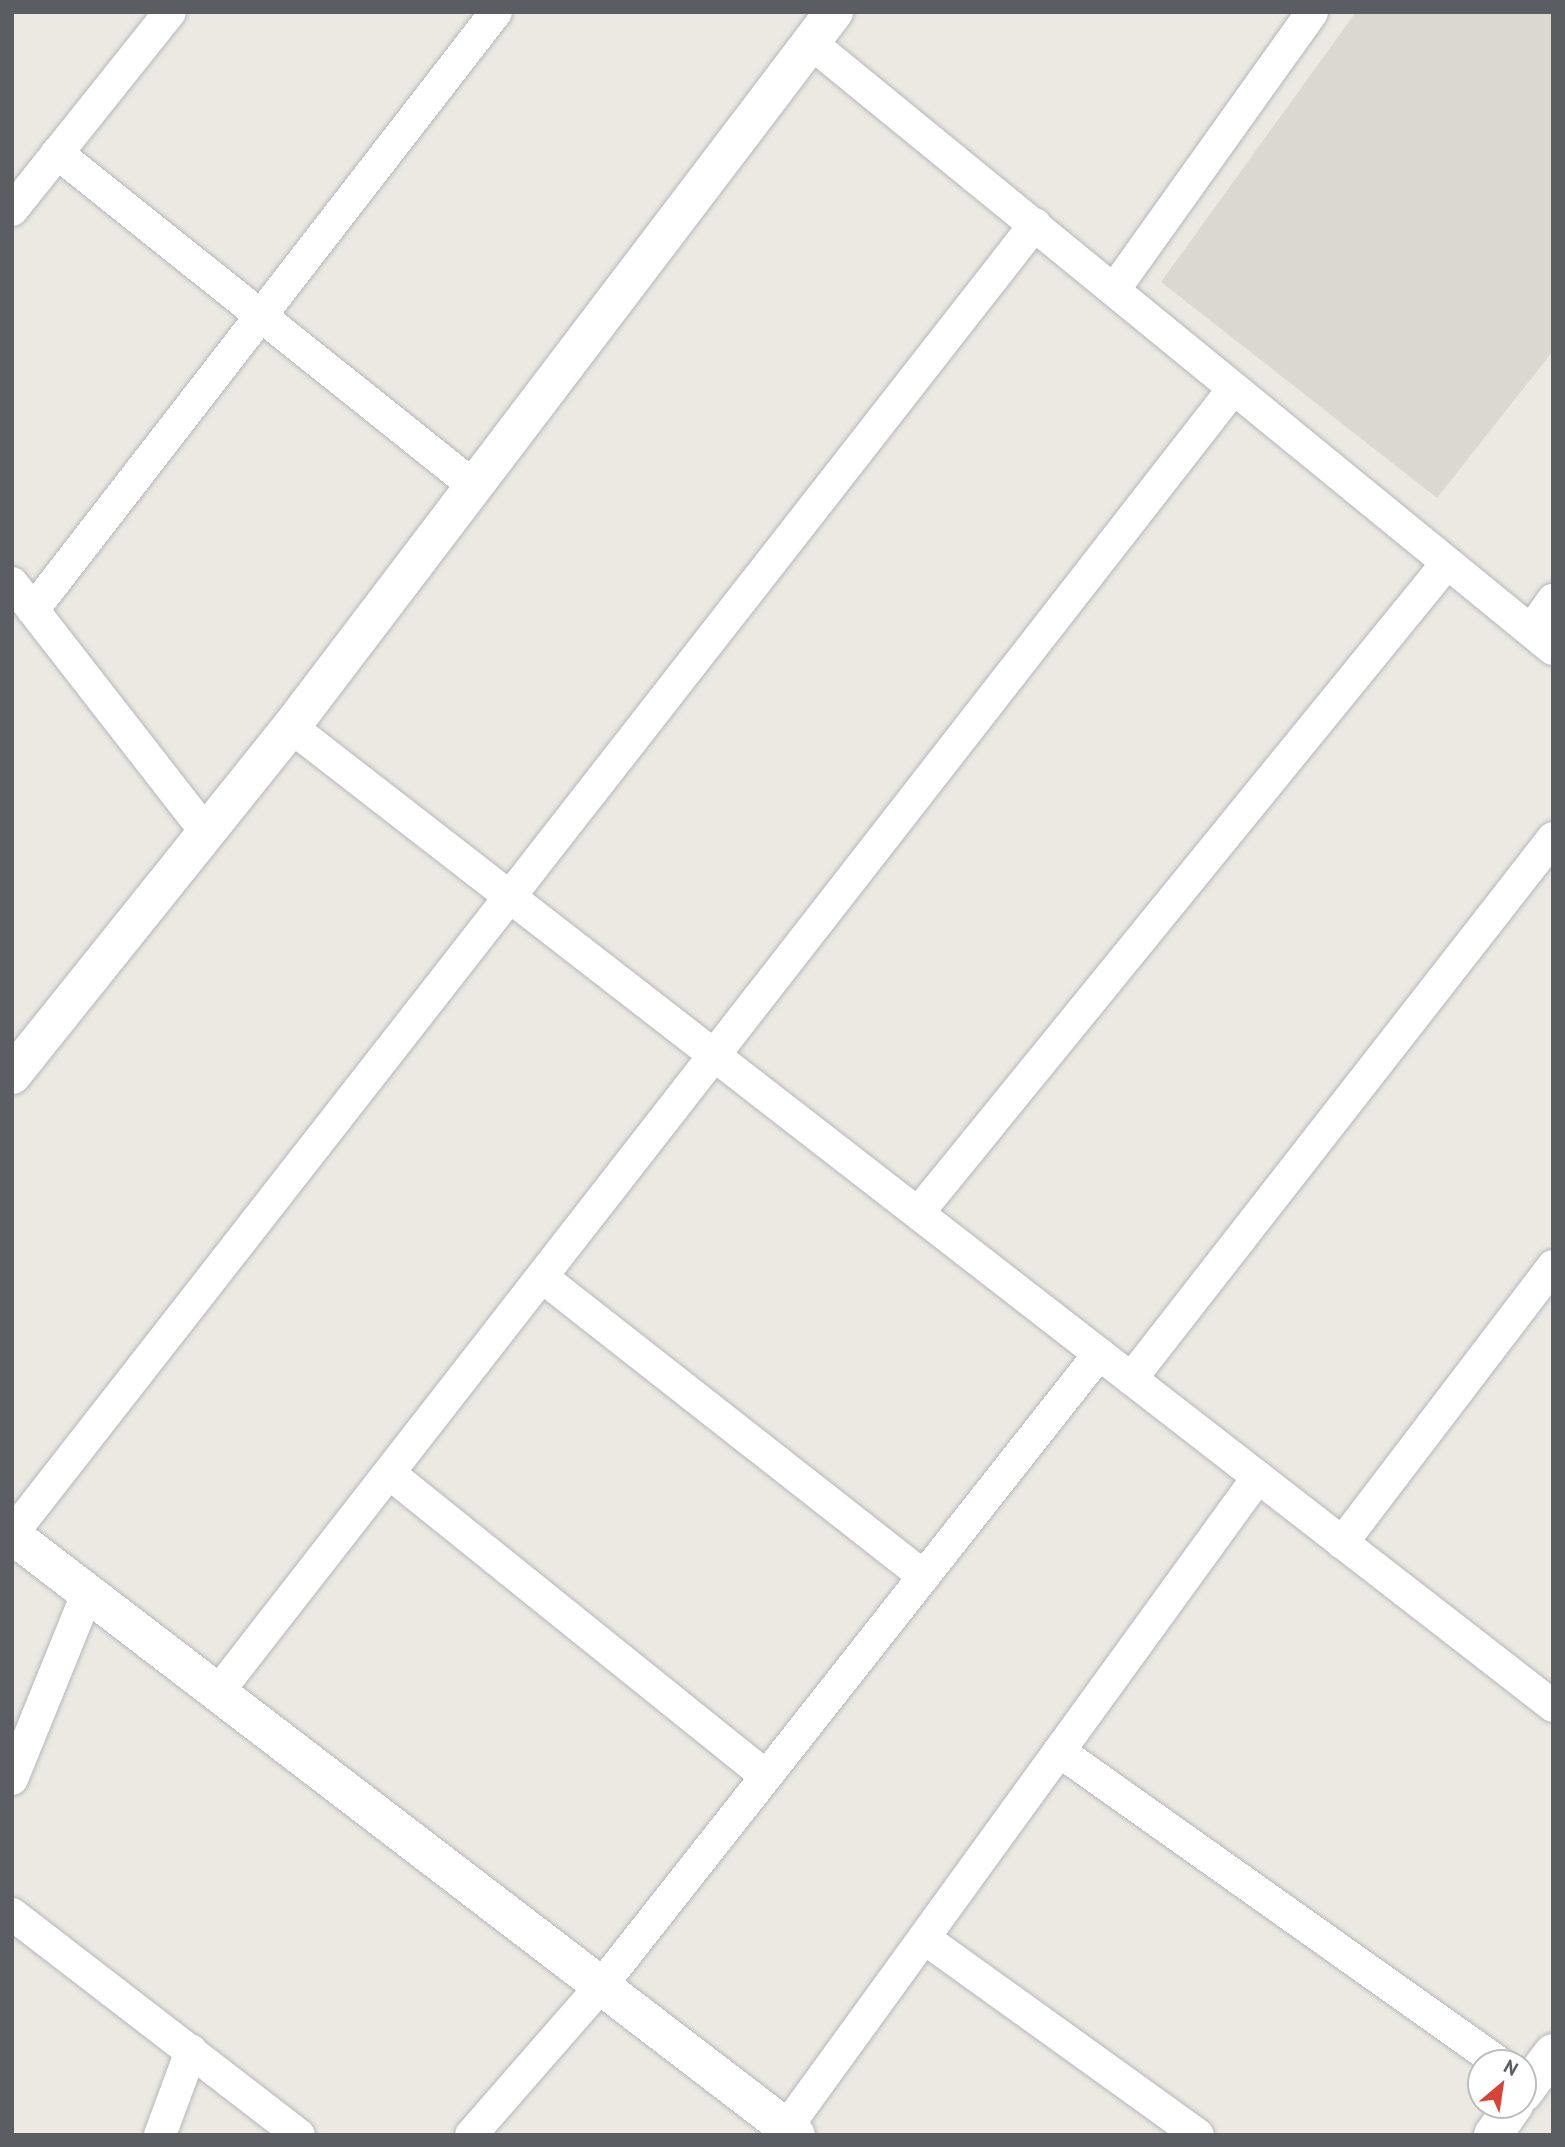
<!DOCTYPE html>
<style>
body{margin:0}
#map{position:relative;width:1565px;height:2147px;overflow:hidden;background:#ebe9e1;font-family:"PT Sans",sans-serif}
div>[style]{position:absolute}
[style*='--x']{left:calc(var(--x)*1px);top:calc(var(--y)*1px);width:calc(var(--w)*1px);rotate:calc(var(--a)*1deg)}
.education>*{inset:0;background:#dbd8cf}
.roads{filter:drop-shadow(0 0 2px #b4b7bb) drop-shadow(0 0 2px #b4b7bb)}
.street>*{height:32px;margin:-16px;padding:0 16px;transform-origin:16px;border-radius:16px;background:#fff}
.secondary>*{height:38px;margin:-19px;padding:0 19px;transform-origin:19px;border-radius:19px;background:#fff}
span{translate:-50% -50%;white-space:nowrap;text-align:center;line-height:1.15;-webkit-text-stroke:5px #fff;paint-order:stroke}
.frame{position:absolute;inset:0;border:14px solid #5a5d61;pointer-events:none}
.north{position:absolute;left:1467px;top:2049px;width:70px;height:70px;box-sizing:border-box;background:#fff;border:2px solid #bdbec0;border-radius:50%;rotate:29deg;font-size:19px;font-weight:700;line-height:28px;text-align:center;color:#5a5d61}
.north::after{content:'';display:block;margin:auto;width:24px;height:32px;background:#db4237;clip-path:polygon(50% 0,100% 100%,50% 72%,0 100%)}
</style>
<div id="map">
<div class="education">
<div style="clip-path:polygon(1356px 12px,1553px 12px,1553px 351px,1437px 498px,1161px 282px)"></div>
</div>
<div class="roads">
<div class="street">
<div style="--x:811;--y:43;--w:958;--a:39.24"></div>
<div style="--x:57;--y:153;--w:534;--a:38.61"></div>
<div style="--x:12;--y:210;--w:253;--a:-51.4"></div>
<div style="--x:1114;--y:290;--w:341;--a:-54.5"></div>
<div style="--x:12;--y:583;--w:316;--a:52.1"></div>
<div style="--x:33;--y:610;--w:756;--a:-52.25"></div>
<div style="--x:1531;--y:631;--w:38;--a:-55"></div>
<div style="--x:291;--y:727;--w:1597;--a:37.8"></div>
<div style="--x:918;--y:1213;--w:838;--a:-50.86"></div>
<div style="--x:542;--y:1277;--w:485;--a:38.1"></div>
<div style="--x:1131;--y:1379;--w:686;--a:-52.04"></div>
<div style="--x:389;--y:1473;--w:484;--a:38.8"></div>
<div style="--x:12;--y:1534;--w:1662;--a:-52.01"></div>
<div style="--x:1342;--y:1543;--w:348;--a:-52.7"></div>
<div style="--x:218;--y:1692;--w:1653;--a:-52.08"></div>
<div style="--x:1059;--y:1751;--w:539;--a:35.34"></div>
<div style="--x:12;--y:1779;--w:202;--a:-67.9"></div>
<div style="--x:12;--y:1914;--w:362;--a:37.6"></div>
<div style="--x:924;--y:1938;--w:337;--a:35.7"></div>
<div style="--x:786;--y:2128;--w:804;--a:-54.06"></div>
<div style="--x:160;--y:2135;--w:90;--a:-69.7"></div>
<div style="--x:471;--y:2135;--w:198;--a:-48.9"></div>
<div style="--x:601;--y:1986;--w:805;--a:-51.76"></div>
</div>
<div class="secondary">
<div style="--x:12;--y:1075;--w:446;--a:-51.3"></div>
<div style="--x:291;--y:727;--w:898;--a:-52.79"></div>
<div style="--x:12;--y:1535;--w:987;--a:37.43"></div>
<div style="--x:1523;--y:2093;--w:50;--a:-53.1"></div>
<div style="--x:1493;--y:2135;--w:37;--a:-55"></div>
</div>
</div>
<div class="frame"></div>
<div class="north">N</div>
</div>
